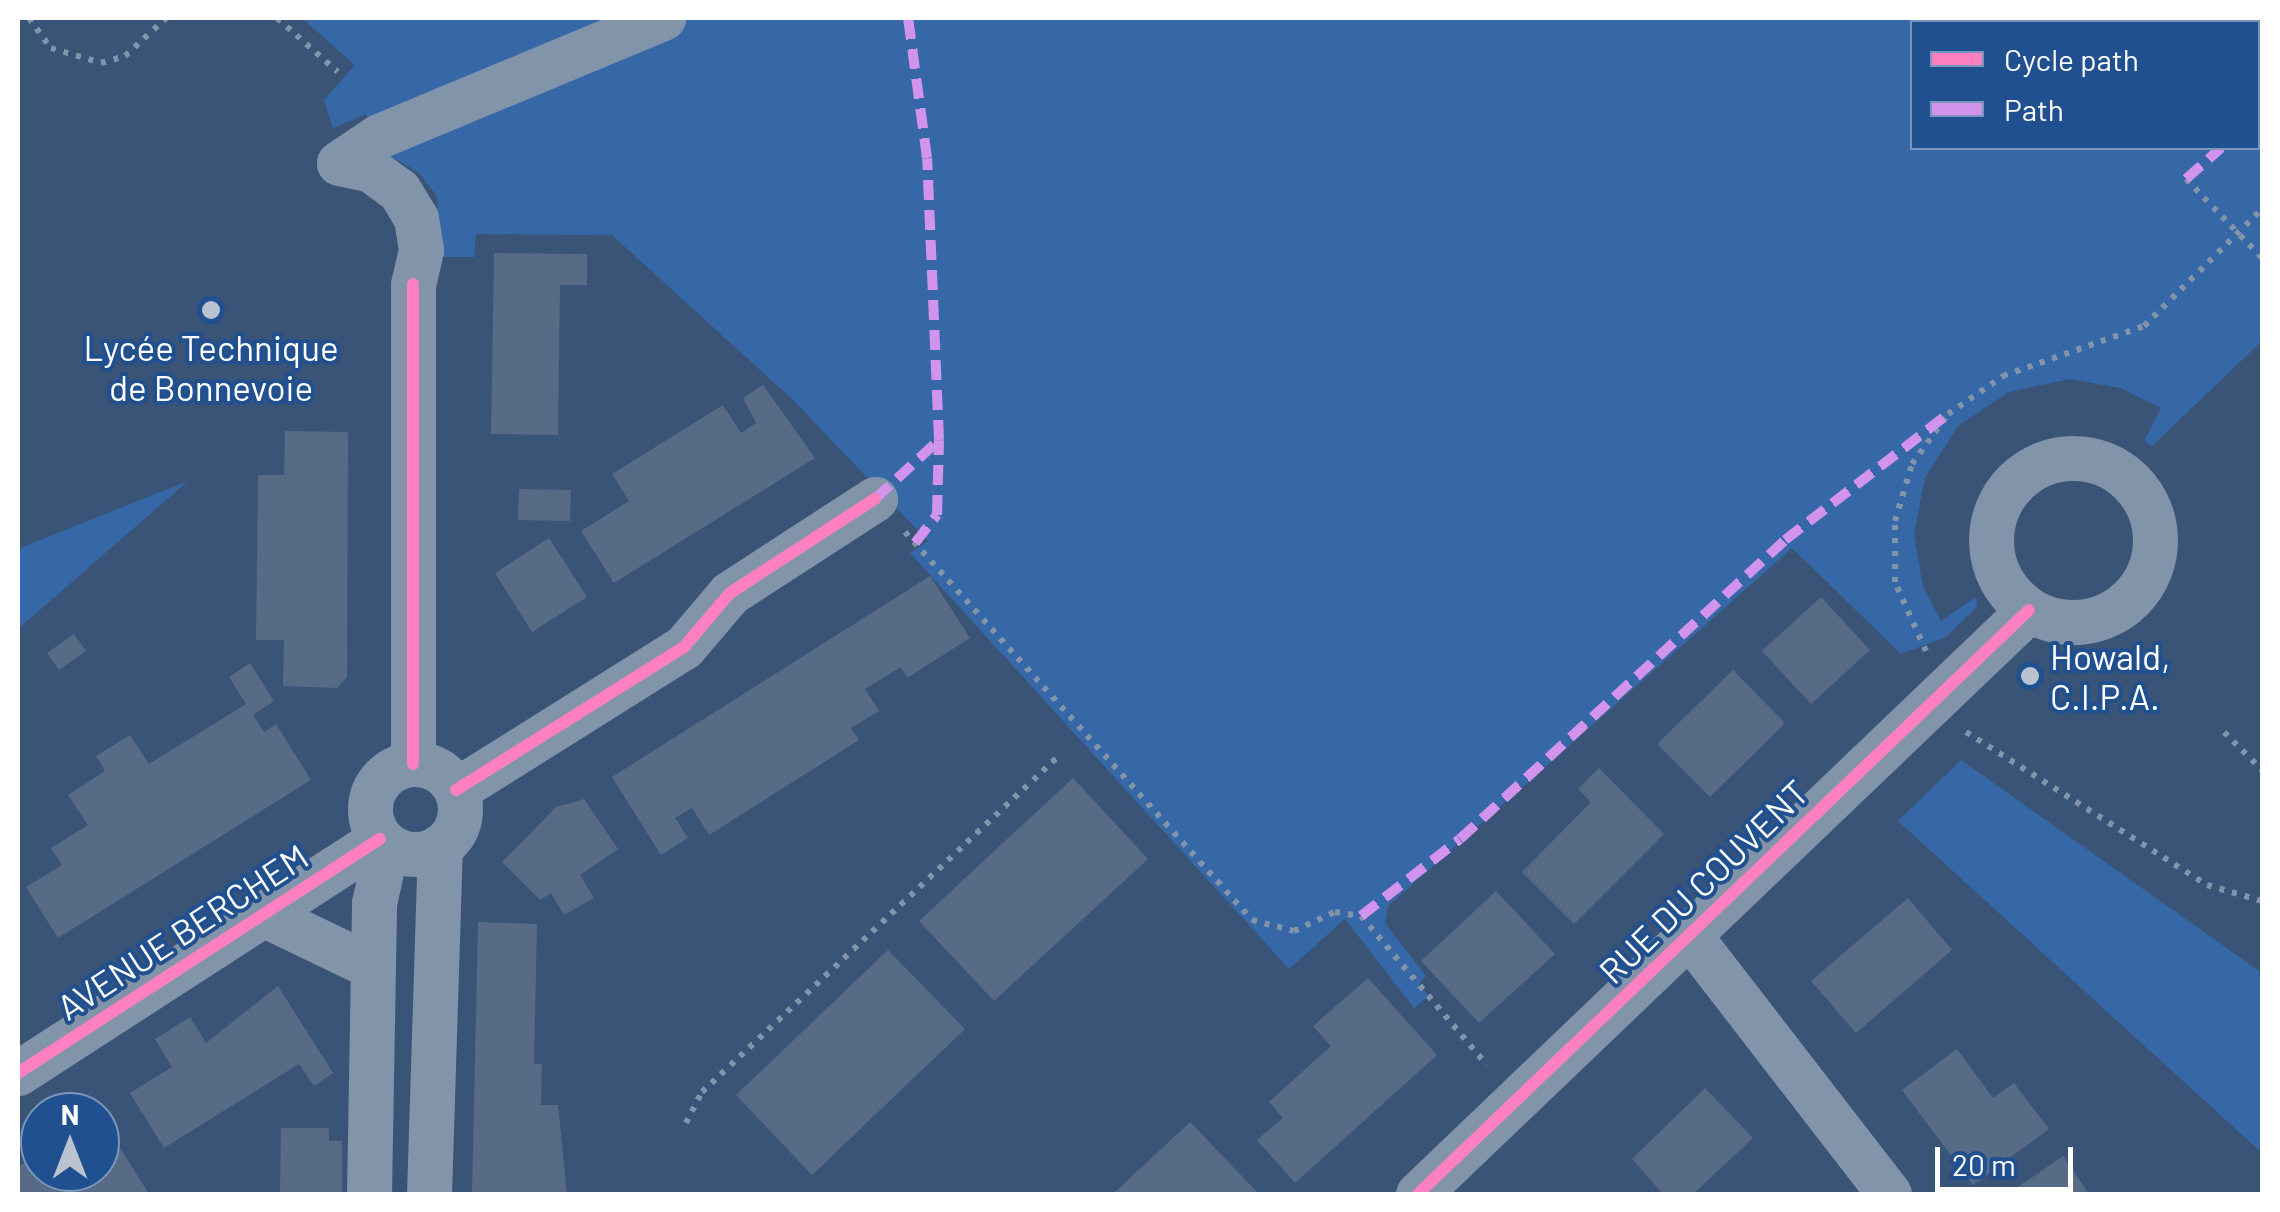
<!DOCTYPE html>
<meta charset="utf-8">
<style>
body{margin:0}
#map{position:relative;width:2280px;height:1212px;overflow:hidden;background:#3a5477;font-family:Barlow,sans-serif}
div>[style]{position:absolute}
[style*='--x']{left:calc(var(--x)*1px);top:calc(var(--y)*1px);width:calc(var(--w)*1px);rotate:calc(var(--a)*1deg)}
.green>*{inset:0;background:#3667a7}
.building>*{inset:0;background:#576b87}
.path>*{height:6px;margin-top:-3px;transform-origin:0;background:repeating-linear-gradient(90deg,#8294aa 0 5px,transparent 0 13px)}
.minor>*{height:45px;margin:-22.5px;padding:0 22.5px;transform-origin:22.5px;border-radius:22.5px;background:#8294aa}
.minor>.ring{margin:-22.5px;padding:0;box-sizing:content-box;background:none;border:45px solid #8294aa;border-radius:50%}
.quiet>*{height:10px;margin-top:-5px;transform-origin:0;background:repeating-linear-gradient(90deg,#d193ec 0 20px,transparent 0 30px)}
.cycleway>*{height:12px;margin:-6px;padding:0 6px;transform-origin:6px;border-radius:6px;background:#ff80c0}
.dots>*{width:28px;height:28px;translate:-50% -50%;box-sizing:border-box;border:5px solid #215090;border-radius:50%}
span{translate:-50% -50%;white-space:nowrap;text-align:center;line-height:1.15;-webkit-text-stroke:8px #215090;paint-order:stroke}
.poi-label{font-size:35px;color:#fff}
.left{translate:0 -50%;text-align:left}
.street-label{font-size:35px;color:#fff}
.frame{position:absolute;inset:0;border:20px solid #fff;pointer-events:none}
.legend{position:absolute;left:1910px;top:20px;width:350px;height:130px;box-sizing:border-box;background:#215090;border:2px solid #7a96bc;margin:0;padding:12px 18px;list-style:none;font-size:30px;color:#fff}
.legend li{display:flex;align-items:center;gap:20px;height:50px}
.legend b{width:50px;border:2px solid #7a96bc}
.north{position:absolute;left:20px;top:1092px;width:100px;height:100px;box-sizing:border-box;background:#215090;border:2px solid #7a96bc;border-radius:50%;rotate:0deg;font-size:28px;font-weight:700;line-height:40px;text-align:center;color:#fff}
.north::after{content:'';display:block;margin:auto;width:35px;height:45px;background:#bac3cf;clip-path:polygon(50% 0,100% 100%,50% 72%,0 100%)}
.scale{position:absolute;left:1935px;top:1147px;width:138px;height:45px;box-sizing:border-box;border:5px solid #fff;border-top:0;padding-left:12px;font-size:30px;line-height:35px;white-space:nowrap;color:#fff;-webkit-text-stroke:8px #215090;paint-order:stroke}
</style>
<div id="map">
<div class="green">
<div style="clip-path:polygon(evenodd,302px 18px,2262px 18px,2262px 341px,2152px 446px,2144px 441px,2161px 408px,2120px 388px,2070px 379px,2009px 392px,1958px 426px,1925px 478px,1914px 534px,1923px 587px,1941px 621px,1976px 597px,1977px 607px,1946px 637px,1901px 654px,1792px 548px,1388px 906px,1385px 923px,1426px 976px,1419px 984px,1429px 996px,1414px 1008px,1345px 919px,1289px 969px,910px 553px,928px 541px,793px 400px,612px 235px,476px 234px,474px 257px,442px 257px,437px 196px,418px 172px,390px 156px,366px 114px,333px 128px,324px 100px,355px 65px,302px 18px,1912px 22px,2258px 22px,2258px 148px,1912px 148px,1912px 22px)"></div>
<div style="clip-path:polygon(188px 481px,18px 629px,18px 549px)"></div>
<div style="clip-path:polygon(1961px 760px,2262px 973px,2262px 1153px,1898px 821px)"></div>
</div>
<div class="building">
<div style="clip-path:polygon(494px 253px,587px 254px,587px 285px,560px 285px,558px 435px,491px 434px)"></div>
<div style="clip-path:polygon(763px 385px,815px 458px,614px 583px,581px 531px,629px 501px,612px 474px,723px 405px,741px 433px,756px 423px,743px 398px)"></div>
<div style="clip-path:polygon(285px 431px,348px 432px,347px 677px,337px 688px,283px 686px,284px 640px,256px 640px,258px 475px,284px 475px)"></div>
<div style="clip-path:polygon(519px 489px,571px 490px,570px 521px,518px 520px)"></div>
<div style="clip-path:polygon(549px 538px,587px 597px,532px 632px,495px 573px)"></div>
<div style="clip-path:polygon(930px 576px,970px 638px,907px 678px,901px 667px,865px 689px,879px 711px,851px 728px,859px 740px,709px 835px,692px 808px,675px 818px,688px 838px,661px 855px,612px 777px)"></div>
<div style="clip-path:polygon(1821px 597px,1870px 650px,1811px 704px,1762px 651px)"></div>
<div style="clip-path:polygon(74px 634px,86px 651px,59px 670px,47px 653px)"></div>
<div style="clip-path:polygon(250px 663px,274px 701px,253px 715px,264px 732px,276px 724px,311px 780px,58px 938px,26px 887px,62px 865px,51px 848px,88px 825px,68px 795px,105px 771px,96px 756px,130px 735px,149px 764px,246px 704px,229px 677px)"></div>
<div style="clip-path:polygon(1733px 670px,1785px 723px,1710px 797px,1657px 744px)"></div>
<div style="clip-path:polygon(1599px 768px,1664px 834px,1574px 924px,1522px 872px,1591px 802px,1578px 789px)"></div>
<div style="clip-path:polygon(1073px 778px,1148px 859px,994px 1001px,919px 921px)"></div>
<div style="clip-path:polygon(584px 799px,618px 849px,580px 875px,594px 898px,564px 915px,551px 893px,540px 900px,502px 862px,556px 807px)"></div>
<div style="clip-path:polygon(1496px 891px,1555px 954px,1479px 1023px,1421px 961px)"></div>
<div style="clip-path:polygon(1908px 898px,1952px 950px,1856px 1033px,1811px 981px)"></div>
<div style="clip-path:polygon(478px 922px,537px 924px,534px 1064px,542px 1064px,541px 1105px,558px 1105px,567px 1194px,472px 1194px)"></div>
<div style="clip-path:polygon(888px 950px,965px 1029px,812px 1175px,736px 1095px)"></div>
<div style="clip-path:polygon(1368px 978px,1437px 1055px,1295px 1183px,1257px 1140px,1283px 1118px,1269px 1102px,1331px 1046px,1313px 1026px)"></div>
<div style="clip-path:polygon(278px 986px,333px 1073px,314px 1086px,299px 1064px,164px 1148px,130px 1093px,172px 1067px,155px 1039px,190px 1017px,206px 1043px)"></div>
<div style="clip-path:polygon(1957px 1049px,1993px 1098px,2014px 1083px,2049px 1129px,1973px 1185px,1902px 1090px)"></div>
<div style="clip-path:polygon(1705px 1088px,1753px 1138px,1693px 1194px,1663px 1194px,1632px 1159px)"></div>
<div style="clip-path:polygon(100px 1116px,149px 1194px,18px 1194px,18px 1167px,40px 1153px,40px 1172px,100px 1172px)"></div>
<div style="clip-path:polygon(1190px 1122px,1259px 1194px,1113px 1194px)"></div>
<div style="clip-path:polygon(281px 1128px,329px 1128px,329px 1141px,342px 1141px,342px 1194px,280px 1194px)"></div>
<div style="clip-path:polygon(2063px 1156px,2089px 1194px,2008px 1194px)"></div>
</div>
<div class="path">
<div style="--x:29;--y:18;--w:37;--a:54"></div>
<div style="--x:51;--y:48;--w:52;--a:16.7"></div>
<div style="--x:101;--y:63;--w:25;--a:-16"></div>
<div style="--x:125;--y:56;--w:56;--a:-42.8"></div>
<div style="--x:277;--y:18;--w:81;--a:41.5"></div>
<div style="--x:2186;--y:179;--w:110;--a:46.1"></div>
<div style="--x:905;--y:532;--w:521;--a:48.19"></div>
<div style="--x:1252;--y:920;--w:43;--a:14.7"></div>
<div style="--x:1294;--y:931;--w:45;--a:-24.9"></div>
<div style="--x:1335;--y:912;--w:26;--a:9"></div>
<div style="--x:1361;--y:916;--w:195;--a:49.8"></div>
<div style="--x:1926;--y:651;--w:76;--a:-114.2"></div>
<div style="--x:1895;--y:582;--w:61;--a:-90"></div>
<div style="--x:1895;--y:521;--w:59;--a:-73.4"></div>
<div style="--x:1912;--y:464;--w:62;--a:-54.2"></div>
<div style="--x:1948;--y:414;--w:67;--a:-34.6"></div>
<div style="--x:2003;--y:376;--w:150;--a:-19.5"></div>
<div style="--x:2144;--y:326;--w:166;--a:-44.8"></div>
<div style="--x:1966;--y:732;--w:285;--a:32.4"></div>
<div style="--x:2207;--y:885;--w:57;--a:16.2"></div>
<div style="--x:2224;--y:732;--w:54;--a:45"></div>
<div style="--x:686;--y:1123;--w:35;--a:-63"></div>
<div style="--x:702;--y:1092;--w:488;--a:-43.3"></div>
</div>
<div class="minor">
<div style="--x:339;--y:163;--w:33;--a:12"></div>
<div style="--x:371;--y:170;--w:34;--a:36"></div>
<div style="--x:399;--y:190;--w:33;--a:59"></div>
<div style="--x:416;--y:218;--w:32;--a:81"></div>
<div style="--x:421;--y:250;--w:35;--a:103"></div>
<div style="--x:413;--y:284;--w:480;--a:90"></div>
<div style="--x:339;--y:163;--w:48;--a:-34"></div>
<div style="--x:379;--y:136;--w:308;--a:-22.6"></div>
<div class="ring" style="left:1991px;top:458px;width:119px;height:119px"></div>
<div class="ring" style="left:370px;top:764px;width:45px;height:45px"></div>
<div style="--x:456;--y:790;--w:269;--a:-32.1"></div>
<div style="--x:684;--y:647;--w:71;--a:-49.6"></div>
<div style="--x:730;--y:593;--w:173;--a:-33"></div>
<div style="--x:263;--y:914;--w:122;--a:25.7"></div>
<div style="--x:1689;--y:935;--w:327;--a:52.3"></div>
<div style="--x:18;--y:1073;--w:431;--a:-32.9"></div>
<div style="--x:369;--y:1194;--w:291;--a:-89"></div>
<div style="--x:374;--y:903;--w:58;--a:-77.2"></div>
<div style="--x:429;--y:1194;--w:348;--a:-88.2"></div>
<div style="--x:1418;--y:1194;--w:845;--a:-43.71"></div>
</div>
<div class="quiet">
<div style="--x:2258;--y:113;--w:6;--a:-45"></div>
<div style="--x:2186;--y:179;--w:47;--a:-41.5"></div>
<div style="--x:875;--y:499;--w:87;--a:-42.7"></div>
<div style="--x:939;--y:440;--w:282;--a:-92.4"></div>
<div style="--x:927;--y:158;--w:141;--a:-97.7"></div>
<div style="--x:915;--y:543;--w:36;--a:-52"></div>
<div style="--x:937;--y:515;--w:75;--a:-88.5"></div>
<div style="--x:1361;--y:916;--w:125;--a:-37.9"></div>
<div style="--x:1460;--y:839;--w:442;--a:-42.6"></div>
<div style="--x:1785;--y:540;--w:206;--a:-37.7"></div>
</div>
<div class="cycleway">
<div style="--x:413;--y:284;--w:480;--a:90"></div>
<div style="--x:456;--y:790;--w:269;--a:-32.1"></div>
<div style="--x:684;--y:647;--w:71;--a:-49.6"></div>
<div style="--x:730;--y:593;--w:173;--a:-33"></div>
<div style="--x:18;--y:1073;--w:431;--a:-32.9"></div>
<div style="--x:1418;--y:1194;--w:845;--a:-43.71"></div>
</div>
<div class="dots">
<div style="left:211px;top:310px;background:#bac3cf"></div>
<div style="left:2030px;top:676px;background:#bac3cf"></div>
</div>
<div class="poi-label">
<span style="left:211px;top:367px">Lycée Technique<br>de Bonnevoie</span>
<span class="left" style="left:2050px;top:676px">Howald,<br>C.I.P.A.</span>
</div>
<div class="street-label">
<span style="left:1703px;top:881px;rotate:-44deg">RUE DU COUVENT</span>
<span style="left:182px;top:931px;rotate:-33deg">AVENUE BERCHEM</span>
</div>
<div class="frame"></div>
<ul class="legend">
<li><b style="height:12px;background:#ff80c0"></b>Cycle path</li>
<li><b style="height:12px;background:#d193ec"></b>Path</li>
</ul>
<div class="north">N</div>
<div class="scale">20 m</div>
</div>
